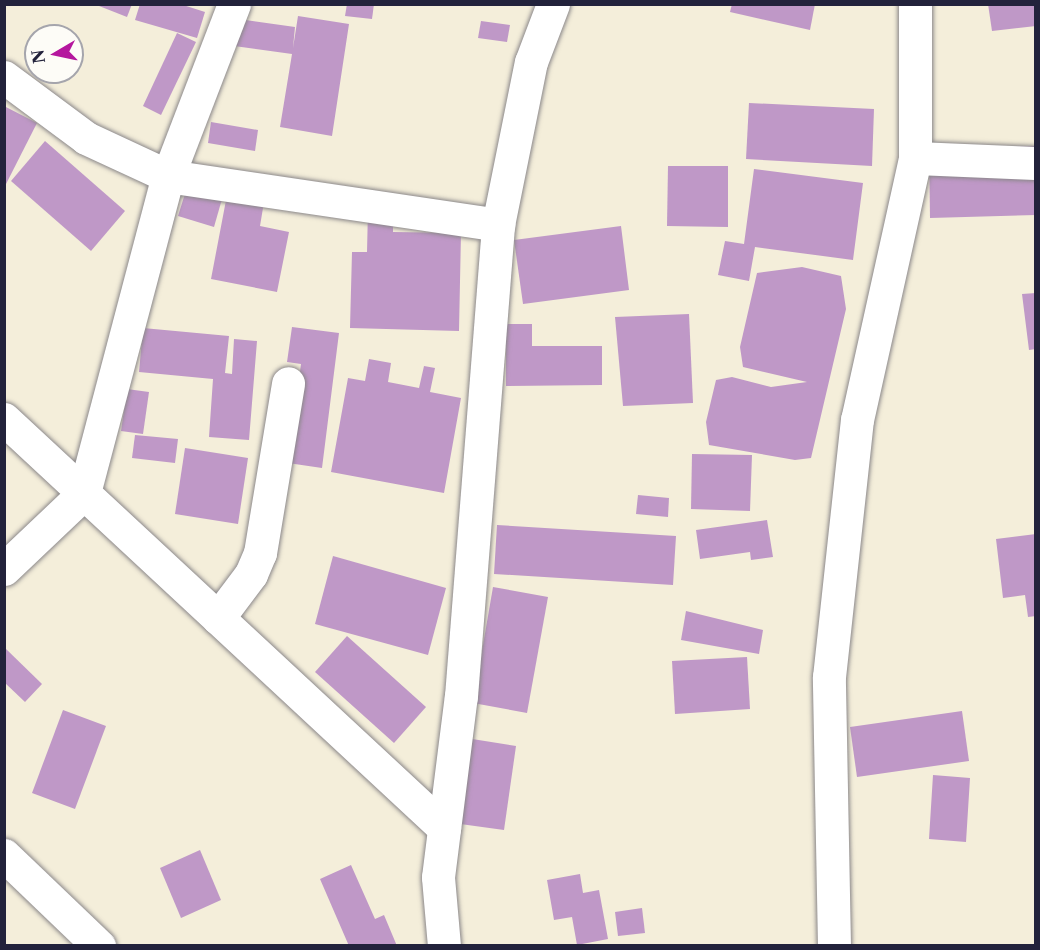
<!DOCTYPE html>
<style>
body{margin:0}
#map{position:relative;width:1040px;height:950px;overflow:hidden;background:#f4eeda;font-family:"Libre Caslon Text",serif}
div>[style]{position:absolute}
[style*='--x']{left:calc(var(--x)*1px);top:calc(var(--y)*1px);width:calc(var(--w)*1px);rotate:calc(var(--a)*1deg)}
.building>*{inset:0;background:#bf98c7}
.roads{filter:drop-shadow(0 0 2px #8b888a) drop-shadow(0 0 2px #8b888a)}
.minor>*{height:33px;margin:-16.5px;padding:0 16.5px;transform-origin:16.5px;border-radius:16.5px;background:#fff}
span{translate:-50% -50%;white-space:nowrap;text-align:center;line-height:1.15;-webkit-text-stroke:4.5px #fdfcf7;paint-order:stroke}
.frame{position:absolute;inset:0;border:6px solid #22223b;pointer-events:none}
.north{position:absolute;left:24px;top:24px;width:60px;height:60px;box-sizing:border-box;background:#fdfcf7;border:2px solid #a5a5ac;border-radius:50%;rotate:261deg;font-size:16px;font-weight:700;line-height:24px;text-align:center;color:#22223b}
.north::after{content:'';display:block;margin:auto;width:21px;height:27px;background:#b5179e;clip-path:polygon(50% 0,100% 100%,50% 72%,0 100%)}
</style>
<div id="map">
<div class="building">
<div style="clip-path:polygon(94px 4px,132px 4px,127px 17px)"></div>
<div style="clip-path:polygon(140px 4px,180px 4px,205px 12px,197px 38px,135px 20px)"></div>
<div style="clip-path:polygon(347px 4px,374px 4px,372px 19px,345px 16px)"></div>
<div style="clip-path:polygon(732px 4px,815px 4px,810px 30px,730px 12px)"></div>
<div style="clip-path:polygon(988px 4px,1036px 4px,1036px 26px,992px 31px)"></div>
<div style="clip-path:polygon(298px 16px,349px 24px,332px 136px,280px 127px,292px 54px,227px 45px,231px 18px,295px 27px,293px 48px)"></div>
<div style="clip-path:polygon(481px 21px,510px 25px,507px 42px,478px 38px)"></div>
<div style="clip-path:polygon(177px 33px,196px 42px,161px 115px,143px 106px)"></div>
<div style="clip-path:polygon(749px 103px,874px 109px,872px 166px,746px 159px)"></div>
<div style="clip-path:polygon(4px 106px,37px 123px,4px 188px)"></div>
<div style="clip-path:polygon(211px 122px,258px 130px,255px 151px,208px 143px)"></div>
<div style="clip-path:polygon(45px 141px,125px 211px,91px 251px,11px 181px)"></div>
<div style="clip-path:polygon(1036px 146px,1036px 215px,930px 218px,929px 148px)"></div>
<div style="clip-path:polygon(668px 166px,728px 166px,728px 227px,667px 226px)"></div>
<div style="clip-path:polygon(754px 169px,863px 183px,853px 260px,755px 247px,749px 281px,718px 275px,725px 241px,744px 244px)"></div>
<div style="clip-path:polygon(189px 181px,224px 192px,214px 227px,178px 216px)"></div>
<div style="clip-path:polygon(227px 195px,264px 202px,260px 226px,289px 232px,277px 292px,211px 279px)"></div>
<div style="clip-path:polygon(368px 209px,393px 210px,393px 232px,461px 233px,459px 331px,350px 328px,352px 252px,367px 252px)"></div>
<div style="clip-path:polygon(621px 226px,629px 290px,523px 304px,514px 240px)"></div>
<div style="clip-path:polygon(802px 267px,841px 276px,846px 309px,811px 458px,795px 460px,709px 445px,706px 422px,716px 380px,732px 377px,771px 387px,807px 382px,743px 367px,740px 347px,757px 273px)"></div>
<div style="clip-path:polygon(1036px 293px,1036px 349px,1029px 350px,1022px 294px)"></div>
<div style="clip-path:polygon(689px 314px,693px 403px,623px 406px,615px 317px)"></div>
<div style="clip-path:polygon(506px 324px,532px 324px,532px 346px,602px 346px,602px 385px,506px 386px)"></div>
<div style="clip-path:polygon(292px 327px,339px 333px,322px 468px,288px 463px,301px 364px,287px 362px)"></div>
<div style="clip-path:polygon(143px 328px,229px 336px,225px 373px,232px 374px,234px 339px,257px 341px,249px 440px,209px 437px,213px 379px,139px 372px)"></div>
<div style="clip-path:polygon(369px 359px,391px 363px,388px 382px,419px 388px,424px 366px,435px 368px,430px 392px,461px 398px,444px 493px,331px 472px,348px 378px,365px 381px)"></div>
<div style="clip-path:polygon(127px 389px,149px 392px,143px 434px,121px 431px)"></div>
<div style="clip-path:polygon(135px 435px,178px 439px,175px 463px,132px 458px)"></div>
<div style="clip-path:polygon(185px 448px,248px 458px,238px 524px,175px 514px)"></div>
<div style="clip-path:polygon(692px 454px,752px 455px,750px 511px,691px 509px)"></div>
<div style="clip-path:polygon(638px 495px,669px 498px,668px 517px,636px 514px)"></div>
<div style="clip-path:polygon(767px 520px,773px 557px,751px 560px,750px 552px,700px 559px,696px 530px)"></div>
<div style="clip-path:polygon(497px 525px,676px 536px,673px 585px,494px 574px)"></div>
<div style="clip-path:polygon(1036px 534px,1036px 616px,1028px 617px,1025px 595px,1003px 598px,996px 539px)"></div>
<div style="clip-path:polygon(333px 556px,446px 588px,428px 655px,315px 624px)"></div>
<div style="clip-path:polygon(493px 587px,548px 597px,527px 713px,473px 703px)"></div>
<div style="clip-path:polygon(686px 611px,763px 630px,759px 654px,681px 640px)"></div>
<div style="clip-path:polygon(347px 636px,426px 707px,394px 743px,315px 672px)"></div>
<div style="clip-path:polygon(4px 647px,42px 684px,25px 702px,4px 682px)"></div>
<div style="clip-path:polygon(747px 657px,750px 709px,675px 714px,672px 661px)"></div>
<div style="clip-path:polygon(63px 710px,106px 726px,75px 809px,32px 793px)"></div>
<div style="clip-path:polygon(962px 711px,969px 761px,857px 777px,850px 727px)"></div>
<div style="clip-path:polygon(466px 738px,516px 746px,504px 830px,453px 823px)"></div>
<div style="clip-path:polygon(933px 775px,970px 778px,966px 842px,929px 839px)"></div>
<div style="clip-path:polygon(200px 850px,221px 900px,181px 918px,160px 868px)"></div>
<div style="clip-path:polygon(351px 865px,375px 919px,384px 915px,397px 946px,349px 946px,320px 879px)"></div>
<div style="clip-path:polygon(580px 874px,583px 893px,599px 890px,608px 939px,577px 945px,572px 917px,554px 920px,547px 880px)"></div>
<div style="clip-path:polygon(642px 908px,645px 933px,618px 936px,615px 912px)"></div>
</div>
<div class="roads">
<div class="minor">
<div style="--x:4;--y:77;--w:102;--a:36.6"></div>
<div style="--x:86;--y:138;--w:90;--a:24.9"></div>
<div style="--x:168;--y:176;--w:334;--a:8.4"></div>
<div style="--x:915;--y:158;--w:121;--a:2.4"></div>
<div style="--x:4;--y:419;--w:601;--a:42.91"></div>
<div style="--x:4;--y:569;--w:110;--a:-43.5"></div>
<div style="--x:84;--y:493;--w:328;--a:-75.2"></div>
<div style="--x:168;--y:176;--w:184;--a:-69"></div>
<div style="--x:218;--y:618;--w:55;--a:-53.1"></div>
<div style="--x:251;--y:574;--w:23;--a:-67"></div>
<div style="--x:260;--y:553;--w:172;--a:-80.6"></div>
<div style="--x:4;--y:855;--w:132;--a:43.8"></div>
<div style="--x:444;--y:946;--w:69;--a:-95"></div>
<div style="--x:438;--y:877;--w:182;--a:-82.8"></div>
<div style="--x:461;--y:696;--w:472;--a:-85.5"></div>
<div style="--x:498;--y:225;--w:166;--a:-78.6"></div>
<div style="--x:531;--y:62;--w:62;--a:-69.2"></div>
<div style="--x:834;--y:946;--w:269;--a:-91.1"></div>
<div style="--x:829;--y:677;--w:259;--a:-83.8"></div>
<div style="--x:857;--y:420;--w:268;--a:-77.5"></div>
<div style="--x:915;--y:158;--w:154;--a:-90"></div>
</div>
</div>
<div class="frame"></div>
<div class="north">N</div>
</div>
